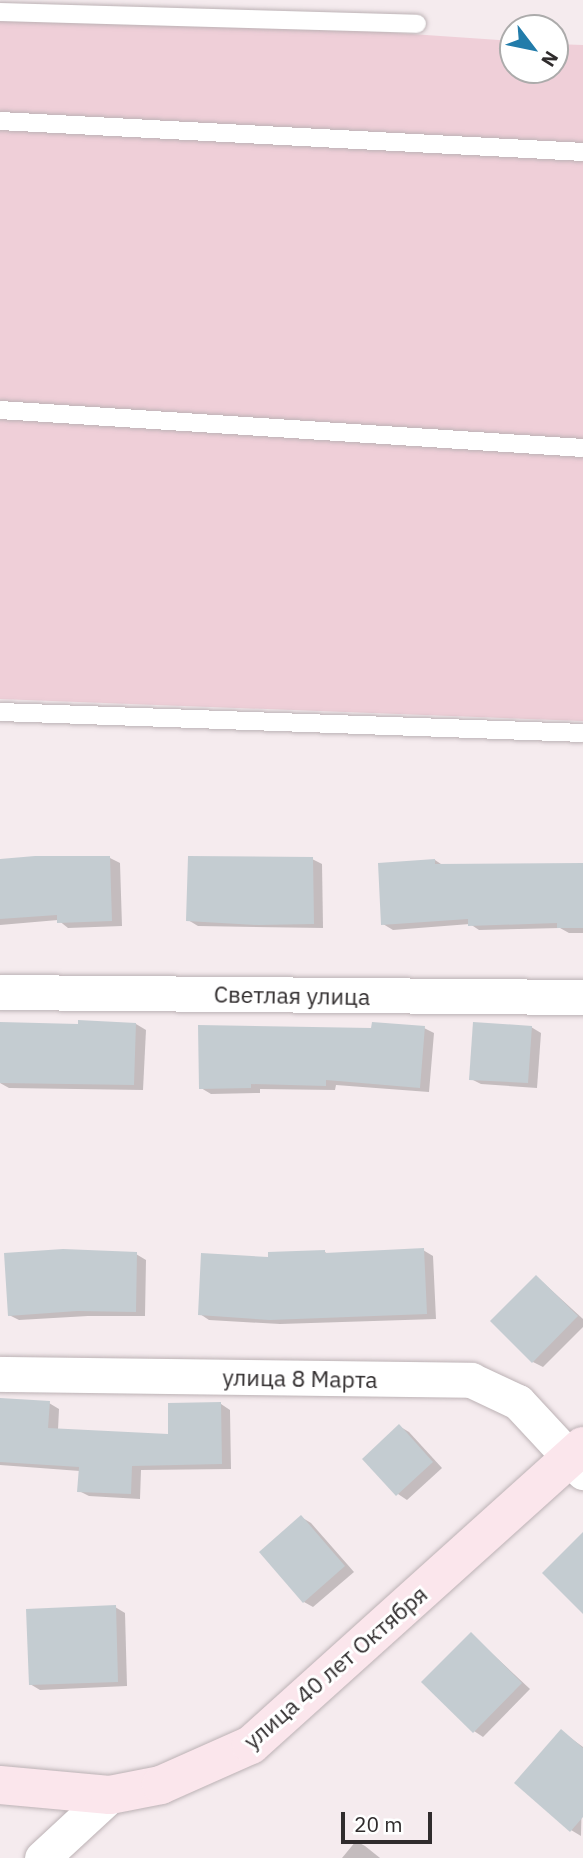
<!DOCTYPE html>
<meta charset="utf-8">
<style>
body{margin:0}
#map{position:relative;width:583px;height:1858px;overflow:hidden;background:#f5ebee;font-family:"IBM Plex Sans",sans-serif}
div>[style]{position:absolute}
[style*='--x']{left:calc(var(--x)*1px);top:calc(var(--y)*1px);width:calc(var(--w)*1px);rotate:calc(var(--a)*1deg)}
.green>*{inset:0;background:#efcfd8}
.shadow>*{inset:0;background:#0003}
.building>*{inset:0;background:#c4ccd1}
.roads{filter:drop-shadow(0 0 2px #bcb2b5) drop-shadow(0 0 2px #bcb2b5)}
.service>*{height:18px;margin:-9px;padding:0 9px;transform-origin:9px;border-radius:9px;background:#fff}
.minor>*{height:35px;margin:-17.5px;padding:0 17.5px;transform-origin:17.5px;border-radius:17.5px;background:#fff}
.secondary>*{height:38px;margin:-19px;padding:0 19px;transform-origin:19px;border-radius:19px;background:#fbe6ec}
span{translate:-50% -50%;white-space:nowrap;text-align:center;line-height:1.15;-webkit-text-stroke:6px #fff;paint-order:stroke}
.street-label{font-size:23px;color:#302c2d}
.north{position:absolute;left:499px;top:14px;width:70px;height:70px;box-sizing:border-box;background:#fff;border:2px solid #acabab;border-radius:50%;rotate:122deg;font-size:19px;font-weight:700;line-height:28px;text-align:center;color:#302c2d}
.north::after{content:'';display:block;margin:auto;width:24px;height:32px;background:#227caa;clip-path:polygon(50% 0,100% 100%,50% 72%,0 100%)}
.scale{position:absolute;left:341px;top:1812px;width:91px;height:32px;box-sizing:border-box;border:4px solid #302c2d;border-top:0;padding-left:9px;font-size:21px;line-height:24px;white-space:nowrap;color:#302c2d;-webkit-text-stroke:5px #fff;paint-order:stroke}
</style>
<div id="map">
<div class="green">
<div style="clip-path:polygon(0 6px,513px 41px,513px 70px,555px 70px,555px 44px,583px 45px,583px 721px,0 699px)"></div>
</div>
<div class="shadow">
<div style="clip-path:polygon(110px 858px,120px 863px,122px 926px,68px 928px,58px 920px,0 925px,0 861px)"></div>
<div style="clip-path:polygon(312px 859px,322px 864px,323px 928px,198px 926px,188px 920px)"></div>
<div style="clip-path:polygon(435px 860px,444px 866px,583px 864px,583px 933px,569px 933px,560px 928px,479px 930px,470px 924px,393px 930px,383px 924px)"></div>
<div style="clip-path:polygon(0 1024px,136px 1024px,146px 1030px,143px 1090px,9px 1088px,0 1083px)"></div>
<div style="clip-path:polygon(531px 1027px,541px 1033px,537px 1088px,481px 1084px,471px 1079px)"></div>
<div style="clip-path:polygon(424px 1028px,434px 1033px,429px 1092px,336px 1085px,335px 1090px,260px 1089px,260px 1093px,211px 1094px,201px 1088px,373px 1029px)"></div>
<div style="clip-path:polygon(423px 1250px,433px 1256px,436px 1319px,280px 1324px,209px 1320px,200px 1314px,270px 1258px,325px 1252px,329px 1255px)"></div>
<div style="clip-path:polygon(136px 1254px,146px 1260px,145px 1316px,88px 1316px,19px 1320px,9px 1315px)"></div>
<div style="clip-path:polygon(537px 1277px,583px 1319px,583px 1327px,543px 1367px,533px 1362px)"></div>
<div style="clip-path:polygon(0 1400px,49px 1403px,59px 1409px,58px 1430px,170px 1436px,221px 1404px,230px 1410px,231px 1469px,141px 1470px,140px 1499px,89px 1496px,79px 1491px,80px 1471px,0 1465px)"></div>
<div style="clip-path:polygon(399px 1426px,409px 1432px,442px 1468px,407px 1500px,398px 1494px)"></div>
<div style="clip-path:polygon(301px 1517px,311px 1523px,354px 1572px,313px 1607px,304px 1602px)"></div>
<div style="clip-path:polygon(115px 1607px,125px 1613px,127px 1686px,40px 1690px,30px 1684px)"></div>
<div style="clip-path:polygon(471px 1634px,530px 1689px,483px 1737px,474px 1731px)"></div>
<div style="clip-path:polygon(561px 1731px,583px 1747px,581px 1836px,571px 1830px)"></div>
<div style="clip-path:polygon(356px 1841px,365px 1846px,380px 1858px,342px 1858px)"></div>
</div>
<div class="building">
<div style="clip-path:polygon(35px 856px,110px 856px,112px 921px,57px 923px,57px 915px,0 919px,0 859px)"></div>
<div style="clip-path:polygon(188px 856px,313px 857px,314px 924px,258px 925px,186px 921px)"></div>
<div style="clip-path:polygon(435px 859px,435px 864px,583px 863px,583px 928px,557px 928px,557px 923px,468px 926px,468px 919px,381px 925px,378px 863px)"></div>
<div style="clip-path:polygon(78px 1020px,136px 1023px,134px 1085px,0 1083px,0 1022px,78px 1024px)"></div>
<div style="clip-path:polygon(372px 1022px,425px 1026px,420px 1088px,326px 1080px,326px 1086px,251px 1084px,251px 1088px,199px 1089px,198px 1025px,371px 1028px)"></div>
<div style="clip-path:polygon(473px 1022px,532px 1026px,528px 1083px,469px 1080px)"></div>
<div style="clip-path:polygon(424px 1248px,427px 1314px,270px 1320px,198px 1315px,201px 1253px,268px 1257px,268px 1252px,325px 1250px,325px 1253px)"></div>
<div style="clip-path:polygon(63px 1249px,137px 1252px,136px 1312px,77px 1311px,8px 1316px,4px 1253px)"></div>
<div style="clip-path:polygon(536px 1275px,578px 1316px,532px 1363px,490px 1321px)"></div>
<div style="clip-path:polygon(0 1398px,50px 1401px,48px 1428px,168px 1434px,168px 1403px,221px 1402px,222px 1464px,132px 1466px,131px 1494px,77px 1492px,79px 1467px,0 1462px)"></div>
<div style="clip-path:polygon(399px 1424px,433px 1462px,396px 1496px,362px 1459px)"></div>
<div style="clip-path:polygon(301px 1515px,345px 1566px,303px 1603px,259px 1552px)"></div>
<div style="clip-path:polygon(583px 1532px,583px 1614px,542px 1573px)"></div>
<div style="clip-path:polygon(116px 1605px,118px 1682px,29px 1685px,26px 1609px)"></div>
<div style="clip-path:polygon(471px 1632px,522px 1683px,473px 1733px,421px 1682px)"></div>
<div style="clip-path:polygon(561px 1729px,583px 1748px,583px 1817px,570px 1832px,514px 1783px)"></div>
</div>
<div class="roads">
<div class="service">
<div style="--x:0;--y:12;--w:417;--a:1.6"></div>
<div style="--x:0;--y:121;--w:584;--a:3.04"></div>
<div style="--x:0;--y:410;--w:584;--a:3.73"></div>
<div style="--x:0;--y:712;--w:583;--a:2.06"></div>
</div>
<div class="minor">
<div style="--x:0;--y:992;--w:583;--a:0.49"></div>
<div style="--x:0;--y:1374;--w:471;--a:0.7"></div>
<div style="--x:471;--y:1380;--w:52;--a:25.1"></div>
<div style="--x:518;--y:1402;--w:96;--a:47.1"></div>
<div style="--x:42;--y:1858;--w:93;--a:-42.8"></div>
</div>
<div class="secondary">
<div style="--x:0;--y:1785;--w:110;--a:5.2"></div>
<div style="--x:110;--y:1795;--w:52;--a:-11.1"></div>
<div style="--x:161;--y:1785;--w:98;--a:-24"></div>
<div style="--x:251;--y:1745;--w:447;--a:-42"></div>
</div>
</div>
<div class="street-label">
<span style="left:292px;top:995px;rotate:1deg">Светлая улица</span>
<span style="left:300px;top:1378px;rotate:1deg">улица 8 Марта</span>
<span style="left:335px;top:1667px;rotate:-41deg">улица 40 лет Октября</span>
</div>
<div class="north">N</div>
<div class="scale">20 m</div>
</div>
